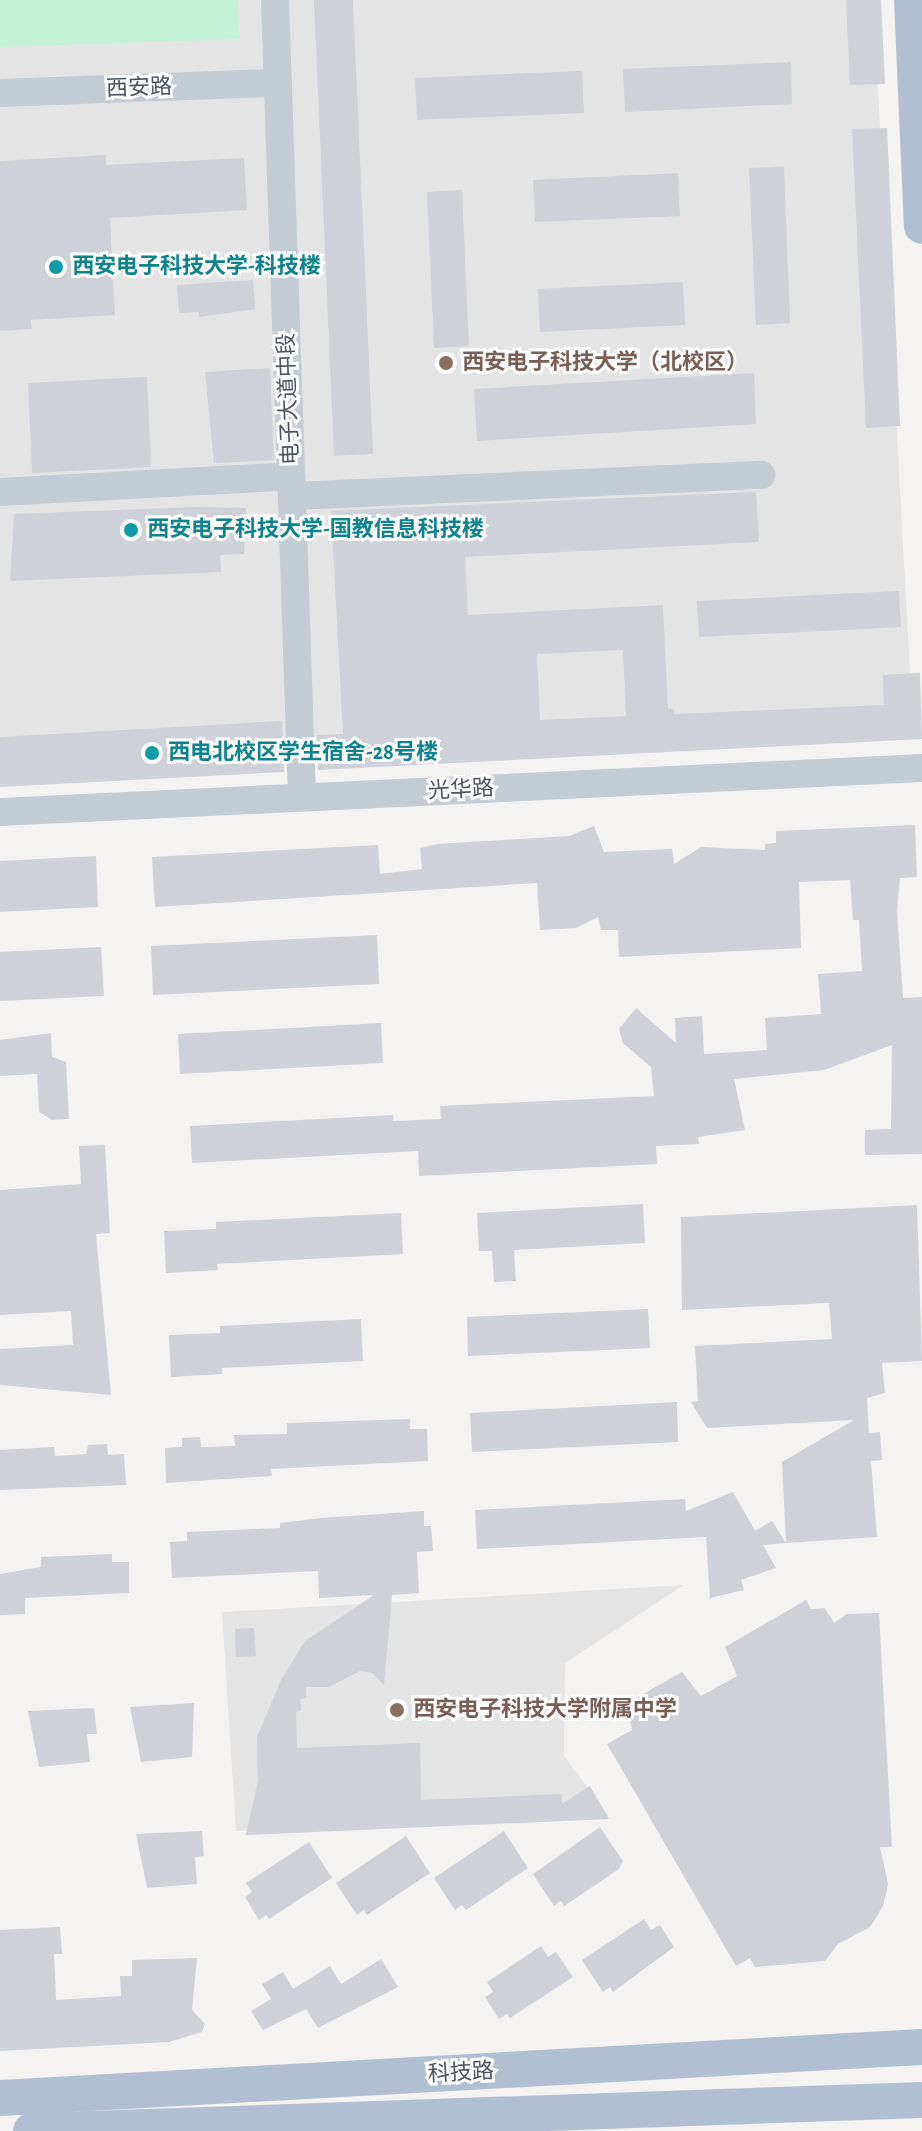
<!DOCTYPE html>
<meta charset="utf-8">
<style>
body{margin:0}
#map{position:relative;width:922px;height:2131px;overflow:hidden;background:#f4f3f2;font-family:"Alegreya Sans","Noto Sans SC",sans-serif}
div>[style]{position:absolute}
[style*='--x']{left:calc(var(--x)*1px);top:calc(var(--y)*1px);width:calc(var(--w)*1px);rotate:calc(var(--a)*1deg)}
.education>*{inset:0;background:#e5e4e4}
.green>*{inset:0;background:#c2f1d8}
.building>*{inset:0;background:#ced1d7}
.minor>*{height:28px;margin:-14px;padding:0 14px;transform-origin:14px;border-radius:14px;background:#c3cbd4}
.major>*{height:36px;margin:-18px;padding:0 18px;transform-origin:18px;border-radius:18px;background:#b2bfd1}
.dots>*{width:22px;height:22px;translate:-50% -50%;box-sizing:border-box;border:4px solid #fff;border-radius:50%}
span{translate:-50% -50%;white-space:nowrap;text-align:center;line-height:1.15;-webkit-text-stroke:6px #fff;paint-order:stroke}
.street-label{font-size:22px;color:#495460}
.culture-label{font-size:22px;color:#0d838f;font-weight:700}
.left{translate:0 -50%;text-align:left}
.education-label{font-size:22px;color:#785e54;font-weight:700}
</style>
<div id="map">
<div class="education">
<div style="clip-path:polygon(0 0,873px 0,913px 726px,0 770px)"></div>
<div style="clip-path:polygon(684px 1585px,565px 1663px,564px 1756px,609px 1816px,236px 1831px,222px 1612px)"></div>
</div>
<div class="green">
<div style="clip-path:polygon(0 0,238px 0,239px 39px,0 47px)"></div>
</div>
<div class="building">
<div style="clip-path:polygon(314px 0,353px 0,373px 454px,334px 456px)"></div>
<div style="clip-path:polygon(846px 0,881px 0,885px 84px,850px 85px)"></div>
<div style="clip-path:polygon(791px 62px,792px 104px,625px 112px,623px 69px)"></div>
<div style="clip-path:polygon(582px 71px,584px 113px,417px 120px,415px 78px)"></div>
<div style="clip-path:polygon(887px 128px,900px 426px,866px 428px,852px 129px)"></div>
<div style="clip-path:polygon(106px 155px,106px 165px,244px 158px,247px 210px,110px 218px,115px 315px,31px 320px,32px 329px,0 331px,0 161px)"></div>
<div style="clip-path:polygon(784px 167px,790px 323px,756px 325px,749px 168px)"></div>
<div style="clip-path:polygon(678px 173px,680px 216px,535px 222px,533px 180px)"></div>
<div style="clip-path:polygon(462px 190px,469px 346px,434px 348px,427px 192px)"></div>
<div style="clip-path:polygon(253px 280px,255px 309px,199px 317px,199px 312px,179px 313px,177px 285px)"></div>
<div style="clip-path:polygon(683px 282px,685px 325px,540px 332px,538px 289px)"></div>
<div style="clip-path:polygon(270px 368px,274px 460px,214px 463px,205px 372px)"></div>
<div style="clip-path:polygon(754px 373px,756px 424px,477px 441px,474px 389px)"></div>
<div style="clip-path:polygon(147px 377px,151px 467px,32px 473px,28px 383px)"></div>
<div style="clip-path:polygon(evenodd,756px 492px,759px 542px,465px 557px,468px 615px,663px 605px,668px 709px,674px 709px,674px 714px,884px 705px,883px 675px,920px 673px,922px 739px,318px 770px,317px 735px,343px 734px,331px 511px,756px 492px,623px 650px,626px 716px,540px 720px,537px 654px,623px 650px)"></div>
<div style="clip-path:polygon(194px 507px,246px 508px,244px 554px,220px 555px,221px 572px,10px 581px,14px 514px)"></div>
<div style="clip-path:polygon(899px 591px,901px 627px,699px 637px,697px 601px)"></div>
<div style="clip-path:polygon(282px 721px,284px 772px,0 787px,0 737px)"></div>
<div style="clip-path:polygon(915px 825px,917px 877px,900px 878px,897px 911px,903px 998px,922px 997px,922px 1154px,865px 1155px,865px 1130px,891px 1129px,892px 1045px,824px 1070px,734px 1079px,745px 1130px,698px 1137px,699px 1144px,656px 1146px,657px 1164px,419px 1176px,418px 1151px,192px 1163px,190px 1126px,393px 1115px,393px 1121px,441px 1119px,440px 1106px,654px 1096px,651px 1067px,623px 1043px,619px 1029px,636px 1008px,676px 1043px,675px 1018px,702px 1016px,704px 1054px,767px 1050px,765px 1018px,821px 1014px,818px 974px,862px 971px,859px 920px,853px 920px,850px 880px,799px 882px,801px 948px,619px 957px,618px 930px,601px 930px,598px 917px,576px 928px,540px 930px,537px 883px,155px 907px,152px 857px,378px 845px,380px 874px,422px 869px,420px 848px,438px 844px,569px 836px,594px 826px,604px 852px,672px 849px,674px 864px,701px 847px,765px 850px,765px 844px,776px 843px,776px 831px)"></div>
<div style="clip-path:polygon(96px 856px,98px 907px,0 912px,0 861px)"></div>
<div style="clip-path:polygon(377px 935px,379px 984px,153px 995px,151px 946px)"></div>
<div style="clip-path:polygon(101px 947px,104px 996px,0 1001px,0 952px)"></div>
<div style="clip-path:polygon(381px 1023px,383px 1063px,180px 1074px,178px 1034px)"></div>
<div style="clip-path:polygon(51px 1033px,52px 1057px,66px 1062px,69px 1119px,52px 1120px,39px 1112px,37px 1074px,0 1076px,0 1040px)"></div>
<div style="clip-path:polygon(105px 1145px,110px 1233px,96px 1234px,111px 1395px,0 1385px,0 1349px,73px 1345px,71px 1311px,0 1315px,0 1190px,81px 1184px,79px 1146px)"></div>
<div style="clip-path:polygon(643px 1204px,645px 1243px,514px 1250px,516px 1281px,494px 1282px,492px 1251px,479px 1251px,477px 1213px)"></div>
<div style="clip-path:polygon(917px 1205px,922px 1361px,882px 1363px,885px 1393px,867px 1398px,869px 1433px,880px 1432px,882px 1460px,871px 1461px,877px 1537px,786px 1543px,782px 1462px,854px 1420px,707px 1428px,691px 1402px,698px 1401px,695px 1346px,832px 1339px,829px 1303px,682px 1310px,681px 1217px)"></div>
<div style="clip-path:polygon(401px 1213px,403px 1254px,217px 1264px,218px 1270px,166px 1273px,164px 1231px,216px 1229px,216px 1222px)"></div>
<div style="clip-path:polygon(648px 1309px,650px 1348px,468px 1356px,467px 1317px)"></div>
<div style="clip-path:polygon(361px 1319px,363px 1361px,222px 1368px,222px 1374px,171px 1377px,169px 1335px,220px 1333px,220px 1326px)"></div>
<div style="clip-path:polygon(677px 1402px,678px 1442px,472px 1452px,470px 1413px)"></div>
<div style="clip-path:polygon(410px 1419px,410px 1429px,427px 1429px,428px 1461px,271px 1469px,272px 1476px,166px 1483px,165px 1448px,182px 1447px,182px 1438px,200px 1437px,201px 1447px,235px 1446px,234px 1435px,287px 1434px,287px 1423px)"></div>
<div style="clip-path:polygon(107px 1444px,108px 1455px,124px 1454px,126px 1485px,0 1490px,0 1450px,54px 1447px,55px 1456px,86px 1454px,88px 1445px)"></div>
<div style="clip-path:polygon(733px 1492px,755px 1531px,772px 1521px,786px 1543px,763px 1545px,776px 1568px,741px 1580px,744px 1590px,710px 1598px,706px 1537px,477px 1549px,475px 1510px,685px 1499px,686px 1511px)"></div>
<div style="clip-path:polygon(424px 1511px,424px 1526px,431px 1526px,433px 1551px,417px 1552px,419px 1593px,392px 1595px,384px 1685px,372px 1673px,360px 1671px,329px 1687px,306px 1687px,306px 1698px,300px 1699px,301px 1710px,296px 1712px,297px 1748px,420px 1743px,421px 1800px,562px 1794px,562px 1804px,590px 1786px,609px 1819px,246px 1835px,258px 1780px,257px 1737px,281px 1680px,305px 1641px,374px 1595px,319px 1598px,318px 1571px,172px 1578px,170px 1542px,187px 1541px,187px 1532px,280px 1528px,280px 1523px,321px 1518px)"></div>
<div style="clip-path:polygon(112px 1554px,112px 1562px,129px 1562px,129px 1593px,25px 1598px,25px 1614px,0 1615px,0 1574px,41px 1567px,41px 1557px)"></div>
<div style="clip-path:polygon(806px 1600px,811px 1609px,825px 1608px,834px 1623px,847px 1614px,879px 1613px,892px 1847px,880px 1847px,888px 1884px,883px 1906px,870px 1927px,838px 1944px,825px 1961px,755px 1967px,750px 1958px,736px 1966px,607px 1744px,632px 1730px,627px 1703px,682px 1672px,701px 1696px,737px 1676px,725px 1647px)"></div>
<div style="clip-path:polygon(254px 1628px,256px 1656px,236px 1657px,235px 1629px)"></div>
<div style="clip-path:polygon(194px 1703px,192px 1757px,141px 1762px,130px 1707px)"></div>
<div style="clip-path:polygon(94px 1708px,97px 1734px,87px 1734px,90px 1762px,39px 1767px,28px 1711px)"></div>
<div style="clip-path:polygon(600px 1827px,623px 1861px,619px 1869px,564px 1906px,561px 1901px,554px 1906px,533px 1874px)"></div>
<div style="clip-path:polygon(202px 1831px,204px 1856px,195px 1857px,197px 1884px,147px 1888px,136px 1834px)"></div>
<div style="clip-path:polygon(504px 1831px,528px 1868px,466px 1910px,462px 1905px,455px 1910px,434px 1878px)"></div>
<div style="clip-path:polygon(406px 1836px,430px 1873px,367px 1915px,364px 1910px,357px 1915px,336px 1883px)"></div>
<div style="clip-path:polygon(309px 1842px,332px 1878px,269px 1919px,266px 1915px,259px 1920px,245px 1897px,252px 1892px,246px 1883px)"></div>
<div style="clip-path:polygon(644px 1919px,651px 1930px,660px 1925px,674px 1947px,613px 1992px,610px 1987px,603px 1992px,582px 1960px)"></div>
<div style="clip-path:polygon(60px 1927px,62px 1954px,54px 1954px,56px 2000px,121px 1996px,120px 1976px,132px 1976px,132px 1960px,197px 1958px,192px 2010px,205px 2024px,202px 2032px,169px 2042px,0 2051px,0 1930px)"></div>
<div style="clip-path:polygon(541px 1946px,548px 1957px,556px 1952px,573px 1977px,510px 2018px,507px 2014px,499px 2019px,485px 1997px,493px 1992px,487px 1982px)"></div>
<div style="clip-path:polygon(381px 1959px,398px 1987px,318px 2028px,306px 2009px,263px 2030px,251px 2011px,271px 1999px,262px 1984px,283px 1972px,293px 1989px,330px 1966px,341px 1984px)"></div>
</div>
<div class="minor">
<div style="--x:275;--y:0;--w:798;--a:88.06"></div>
<div style="--x:0;--y:93;--w:278;--a:-2.1"></div>
<div style="--x:0;--y:492;--w:292;--a:-3.1"></div>
<div style="--x:293;--y:496;--w:469;--a:-2.6"></div>
<div style="--x:0;--y:812;--w:923;--a:-2.73"></div>
</div>
<div class="major">
<div style="--x:912;--y:0;--w:226;--a:87.5"></div>
<div style="--x:0;--y:2098;--w:923;--a:-3.17"></div>
<div style="--x:31;--y:2131;--w:892;--a:-1.99"></div>
</div>
<div class="dots">
<div style="left:56px;top:267px;background:#0f9aa8"></div>
<div style="left:446px;top:363px;background:#8d6e63"></div>
<div style="left:131px;top:530px;background:#0f9aa8"></div>
<div style="left:152px;top:753px;background:#0f9aa8"></div>
<div style="left:397px;top:1710px;background:#8d6e63"></div>
</div>
<div class="street-label">
<span style="left:139px;top:88px;rotate:-2deg">西安路</span>
<span style="left:289px;top:399px;rotate:-92deg">电子大道中段</span>
<span style="left:461px;top:790px;rotate:-3deg">光华路</span>
<span style="left:461px;top:2073px;rotate:-3deg">科技路</span>
</div>
<div class="culture-label">
<span class="left" style="left:72px;top:267px">西安电子科技大学-科技楼</span>
<span class="left" style="left:147px;top:530px">西安电子科技大学-国教信息科技楼</span>
<span class="left" style="left:168px;top:753px">西电北校区学生宿舍-28号楼</span>
</div>
<div class="education-label">
<span class="left" style="left:462px;top:363px">西安电子科技大学（北校区）</span>
<span class="left" style="left:413px;top:1710px">西安电子科技大学附属中学</span>
</div>
</div>
